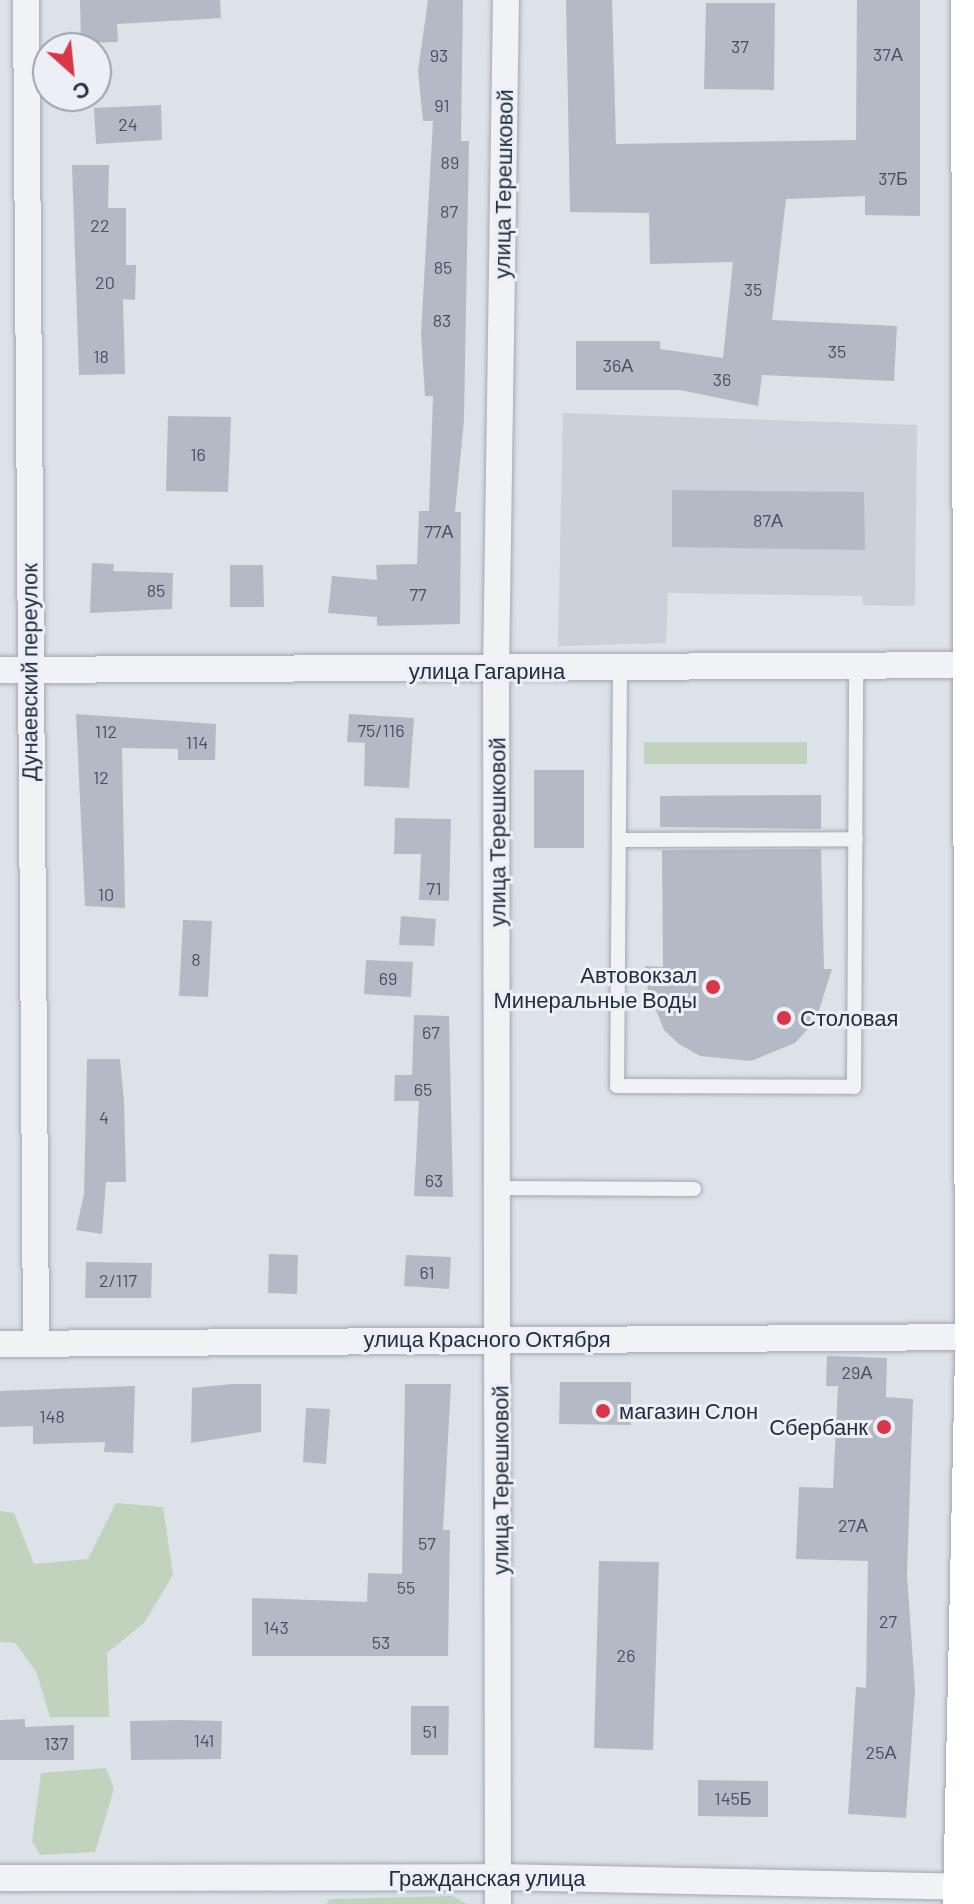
<!DOCTYPE html>
<meta charset="utf-8">
<style>
body{margin:0}
#map{position:relative;width:974px;height:1904px;overflow:hidden;background:#dde1e8;font-family:Barlow,sans-serif}
div>[style]{position:absolute}
[style*='--x']{left:calc(var(--x)*1px);top:calc(var(--y)*1px);width:calc(var(--w)*1px);rotate:calc(var(--a)*1deg)}
.built>*{inset:0;background:#cbd0da}
.green>*{inset:0;background:#c2d3bd}
.building>*{inset:0;background:#b4bac5}
.roads{filter:drop-shadow(0 0 2px #a2a8b2) drop-shadow(0 0 2px #a2a8b2)}
.lane>*{height:14px;margin:-7px;padding:0 7px;transform-origin:7px;border-radius:7px;background:#f0f2f6}
.street>*{height:26px;margin:-13px;padding:0 13px;transform-origin:13px;border-radius:13px;background:#f0f2f6}
.secondary>*{height:38px;margin:-19px;padding:0 19px;transform-origin:19px;border-radius:19px;background:#fff}
.dots>*{width:22px;height:22px;translate:-50% -50%;box-sizing:border-box;border:4px solid #ecf0f6;border-radius:50%}
span{translate:-50% -50%;white-space:nowrap;text-align:center;line-height:1.15;-webkit-text-stroke:6px #ecf0f6;paint-order:stroke}
.number-label{font-size:18px;color:#495161}
.number-label span{-webkit-text-stroke-width:0}
.street-label{font-size:22px;color:#252e40}
.poi-label{font-size:22px;color:#252e40}
.right{translate:-100% -50%;text-align:right}
.left{translate:0 -50%;text-align:left}
.north{position:absolute;left:32px;top:32px;width:80px;height:80px;box-sizing:border-box;background:#ecf0f6;border:2px solid #9ca2ad;border-radius:50%;rotate:153deg;font-size:22px;font-weight:700;line-height:32px;text-align:center;color:#252e40}
.north::after{content:'';display:block;margin:auto;width:28px;height:36px;background:#d93648;clip-path:polygon(50% 0,100% 100%,50% 72%,0 100%)}
</style>
<div id="map">
<div class="built">
<div style="clip-path:polygon(563px 413px,917px 425px,915px 606px,863px 605px,862px 596px,668px 593px,666px 643px,558px 646px)"></div>
</div>
<div class="green">
<div style="clip-path:polygon(644px 742px,807px 742px,807px 764px,644px 764px)"></div>
<div style="clip-path:polygon(116px 1503px,163px 1507px,173px 1575px,144px 1623px,107px 1653px,109px 1717px,50px 1717px,36px 1671px,15px 1643px,0 1642px,0 1511px,14px 1513px,34px 1564px,88px 1559px)"></div>
<div style="clip-path:polygon(106px 1768px,114px 1789px,95px 1852px,40px 1855px,32px 1841px,41px 1773px)"></div>
<div style="clip-path:polygon(452px 1896px,467px 1904px,326px 1904px,330px 1899px)"></div>
</div>
<div class="building">
<div style="clip-path:polygon(80px 0,220px 0,221px 18px,117px 24px,118px 42px,81px 43px)"></div>
<div style="clip-path:polygon(428px 0,463px 0,461px 141px,469px 141px,464px 420px,455px 512px,461px 512px,460px 624px,377px 626px,377px 617px,328px 613px,332px 576px,377px 580px,376px 565px,417px 564px,419px 511px,429px 511px,433px 396px,425px 396px,421px 334px,433px 121px,423px 121px,418px 71px)"></div>
<div style="clip-path:polygon(566px 0,612px 0,616px 144px,856px 140px,857px 0,920px 0,920px 216px,865px 215px,865px 196px,786px 199px,772px 320px,897px 326px,894px 381px,762px 375px,758px 406px,680px 390px,576px 390px,576px 341px,660px 341px,660px 349px,723px 358px,733px 262px,650px 264px,649px 213px,570px 212px)"></div>
<div style="clip-path:polygon(706px 3px,775px 3px,774px 90px,704px 89px)"></div>
<div style="clip-path:polygon(161px 105px,162px 140px,96px 144px,94px 108px)"></div>
<div style="clip-path:polygon(72px 165px,109px 165px,108px 208px,126px 208px,126px 265px,136px 265px,135px 300px,123px 299px,125px 374px,79px 375px)"></div>
<div style="clip-path:polygon(168px 416px,231px 417px,228px 492px,166px 491px)"></div>
<div style="clip-path:polygon(672px 490px,864px 492px,865px 550px,672px 547px)"></div>
<div style="clip-path:polygon(92px 563px,114px 564px,113px 571px,173px 573px,172px 609px,90px 613px)"></div>
<div style="clip-path:polygon(230px 565px,263px 565px,264px 607px,230px 607px)"></div>
<div style="clip-path:polygon(76px 714px,216px 724px,215px 760px,178px 760px,178px 749px,122px 748px,125px 908px,85px 906px)"></div>
<div style="clip-path:polygon(349px 714px,414px 718px,409px 788px,364px 786px,365px 743px,347px 742px)"></div>
<div style="clip-path:polygon(534px 770px,584px 770px,584px 848px,534px 848px)"></div>
<div style="clip-path:polygon(821px 795px,821px 829px,660px 827px,660px 796px)"></div>
<div style="clip-path:polygon(395px 818px,451px 819px,449px 901px,419px 900px,421px 854px,394px 854px)"></div>
<div style="clip-path:polygon(821px 849px,824px 969px,832px 969px,816px 1020px,795px 1043px,751px 1061px,700px 1056px,679px 1044px,664px 1030px,647px 987px,645px 966px,663px 967px,662px 850px)"></div>
<div style="clip-path:polygon(401px 916px,436px 919px,434px 946px,399px 945px)"></div>
<div style="clip-path:polygon(183px 920px,212px 921px,208px 997px,179px 996px)"></div>
<div style="clip-path:polygon(366px 960px,413px 962px,411px 997px,364px 994px)"></div>
<div style="clip-path:polygon(414px 1015px,449px 1016px,453px 1197px,414px 1196px,419px 1101px,394px 1101px,395px 1075px,412px 1075px)"></div>
<div style="clip-path:polygon(87px 1059px,120px 1059px,124px 1102px,126px 1182px,106px 1182px,102px 1234px,76px 1230px,84px 1194px)"></div>
<div style="clip-path:polygon(269px 1254px,298px 1255px,297px 1294px,268px 1293px)"></div>
<div style="clip-path:polygon(406px 1255px,451px 1257px,449px 1289px,404px 1286px)"></div>
<div style="clip-path:polygon(86px 1262px,152px 1263px,151px 1298px,85px 1298px)"></div>
<div style="clip-path:polygon(827px 1356px,887px 1358px,886px 1397px,913px 1399px,907px 1575px,915px 1691px,906px 1818px,848px 1814px,856px 1687px,866px 1688px,868px 1561px,796px 1559px,799px 1487px,833px 1488px,838px 1386px,826px 1386px)"></div>
<div style="clip-path:polygon(560px 1382px,631px 1382px,631px 1425px,559px 1424px)"></div>
<div style="clip-path:polygon(232px 1384px,261px 1384px,261px 1432px,191px 1443px,192px 1388px)"></div>
<div style="clip-path:polygon(405px 1384px,451px 1384px,443px 1530px,450px 1530px,448px 1656px,252px 1656px,252px 1598px,367px 1602px,368px 1573px,402px 1574px)"></div>
<div style="clip-path:polygon(135px 1386px,133px 1453px,104px 1452px,105px 1442px,33px 1444px,33px 1426px,0 1427px,0 1391px)"></div>
<div style="clip-path:polygon(306px 1408px,330px 1409px,326px 1464px,303px 1462px)"></div>
<div style="clip-path:polygon(599px 1561px,659px 1562px,653px 1750px,594px 1748px)"></div>
<div style="clip-path:polygon(411px 1706px,449px 1706px,448px 1755px,411px 1755px)"></div>
<div style="clip-path:polygon(25px 1719px,25px 1727px,74px 1725px,74px 1760px,0 1760px,0 1720px)"></div>
<div style="clip-path:polygon(179px 1720px,222px 1721px,221px 1759px,131px 1760px,130px 1721px)"></div>
<div style="clip-path:polygon(698px 1780px,768px 1781px,768px 1817px,698px 1816px)"></div>
</div>
<div class="roads">
<div class="lane">
<div style="--x:620;--y:670;--w:416;--a:90.4"></div>
<div style="--x:617;--y:1086;--w:237;--a:0.2"></div>
<div style="--x:854;--y:1087;--w:420;--a:-89.7"></div>
<div style="--x:619;--y:840;--w:237;--a:-0.2"></div>
<div style="--x:500;--y:1188;--w:194;--a:0.3"></div>
</div>
<div class="street">
<div style="--x:26;--y:0;--w:1344;--a:89.57"></div>
<div style="--x:0;--y:670;--w:972;--a:-0.29"></div>
<div style="--x:0;--y:1344;--w:974;--a:-0.41"></div>
<div style="--x:0;--y:1878;--w:498;--a:-0.1"></div>
<div style="--x:498;--y:1877;--w:476;--a:1.2"></div>
<div style="--x:498;--y:1904;--w:1232;--a:-90.09"></div>
<div style="--x:496;--y:672;--w:672;--a:-89.15"></div>
</div>
<div class="secondary">
<div style="--x:970;--y:0;--w:1339;--a:89.83"></div>
<div style="--x:962;--y:1904;--w:550;--a:-88.75"></div>
</div>
</div>
<div class="dots">
<div style="left:713px;top:987px;background:#d93648"></div>
<div style="left:784px;top:1018px;background:#d93648"></div>
<div style="left:603px;top:1411px;background:#d93648"></div>
<div style="left:884px;top:1427px;background:#d93648"></div>
</div>
<div class="number-label">
<span style="left:740px;top:46px">37</span>
<span style="left:888px;top:54px">37А</span>
<span style="left:439px;top:55px">93</span>
<span style="left:442px;top:105px">91</span>
<span style="left:128px;top:124px">24</span>
<span style="left:450px;top:162px">89</span>
<span style="left:893px;top:178px">37Б</span>
<span style="left:449px;top:211px">87</span>
<span style="left:100px;top:225px">22</span>
<span style="left:443px;top:267px">85</span>
<span style="left:105px;top:282px">20</span>
<span style="left:753px;top:289px">35</span>
<span style="left:442px;top:320px">83</span>
<span style="left:837px;top:351px">35</span>
<span style="left:101px;top:356px">18</span>
<span style="left:618px;top:365px">36А</span>
<span style="left:722px;top:379px">36</span>
<span style="left:198px;top:454px">16</span>
<span style="left:768px;top:520px">87А</span>
<span style="left:439px;top:531px">77А</span>
<span style="left:156px;top:590px">85</span>
<span style="left:418px;top:594px">77</span>
<span style="left:381px;top:730px">75/116</span>
<span style="left:106px;top:731px">112</span>
<span style="left:197px;top:742px">114</span>
<span style="left:101px;top:777px">12</span>
<span style="left:434px;top:888px">71</span>
<span style="left:106px;top:894px">10</span>
<span style="left:196px;top:959px">8</span>
<span style="left:388px;top:978px">69</span>
<span style="left:431px;top:1032px">67</span>
<span style="left:423px;top:1089px">65</span>
<span style="left:104px;top:1117px">4</span>
<span style="left:434px;top:1180px">63</span>
<span style="left:427px;top:1272px">61</span>
<span style="left:118px;top:1280px">2/117</span>
<span style="left:857px;top:1372px">29А</span>
<span style="left:52px;top:1416px">148</span>
<span style="left:853px;top:1525px">27А</span>
<span style="left:427px;top:1543px">57</span>
<span style="left:406px;top:1587px">55</span>
<span style="left:888px;top:1621px">27</span>
<span style="left:276px;top:1627px">143</span>
<span style="left:381px;top:1642px">53</span>
<span style="left:626px;top:1655px">26</span>
<span style="left:430px;top:1731px">51</span>
<span style="left:204px;top:1740px">141</span>
<span style="left:56px;top:1743px">137</span>
<span style="left:881px;top:1752px">25А</span>
<span style="left:733px;top:1798px">145Б</span>
</div>
<div class="street-label">
<span style="left:503px;top:184px;rotate:-89deg">улица Терешковой</span>
<span style="left:487px;top:671px">улица Гагарина</span>
<span style="left:29px;top:672px;rotate:-90deg">Дунаевский переулок</span>
<span style="left:497px;top:832px;rotate:-90deg">улица Терешковой</span>
<span style="left:487px;top:1339px">улица Красного Октября</span>
<span style="left:500px;top:1480px;rotate:-90deg">улица Терешковой</span>
<span style="left:487px;top:1878px">Гражданская улица</span>
</div>
<div class="poi-label">
<span class="right" style="left:697px;top:987px">Автовокзал<br>Минеральные Воды</span>
<span class="left" style="left:800px;top:1018px">Столовая</span>
<span class="left" style="left:619px;top:1411px">магазин Слон</span>
<span class="right" style="left:868px;top:1427px">Сбербанк</span>
</div>
<div class="north">С</div>
</div>
